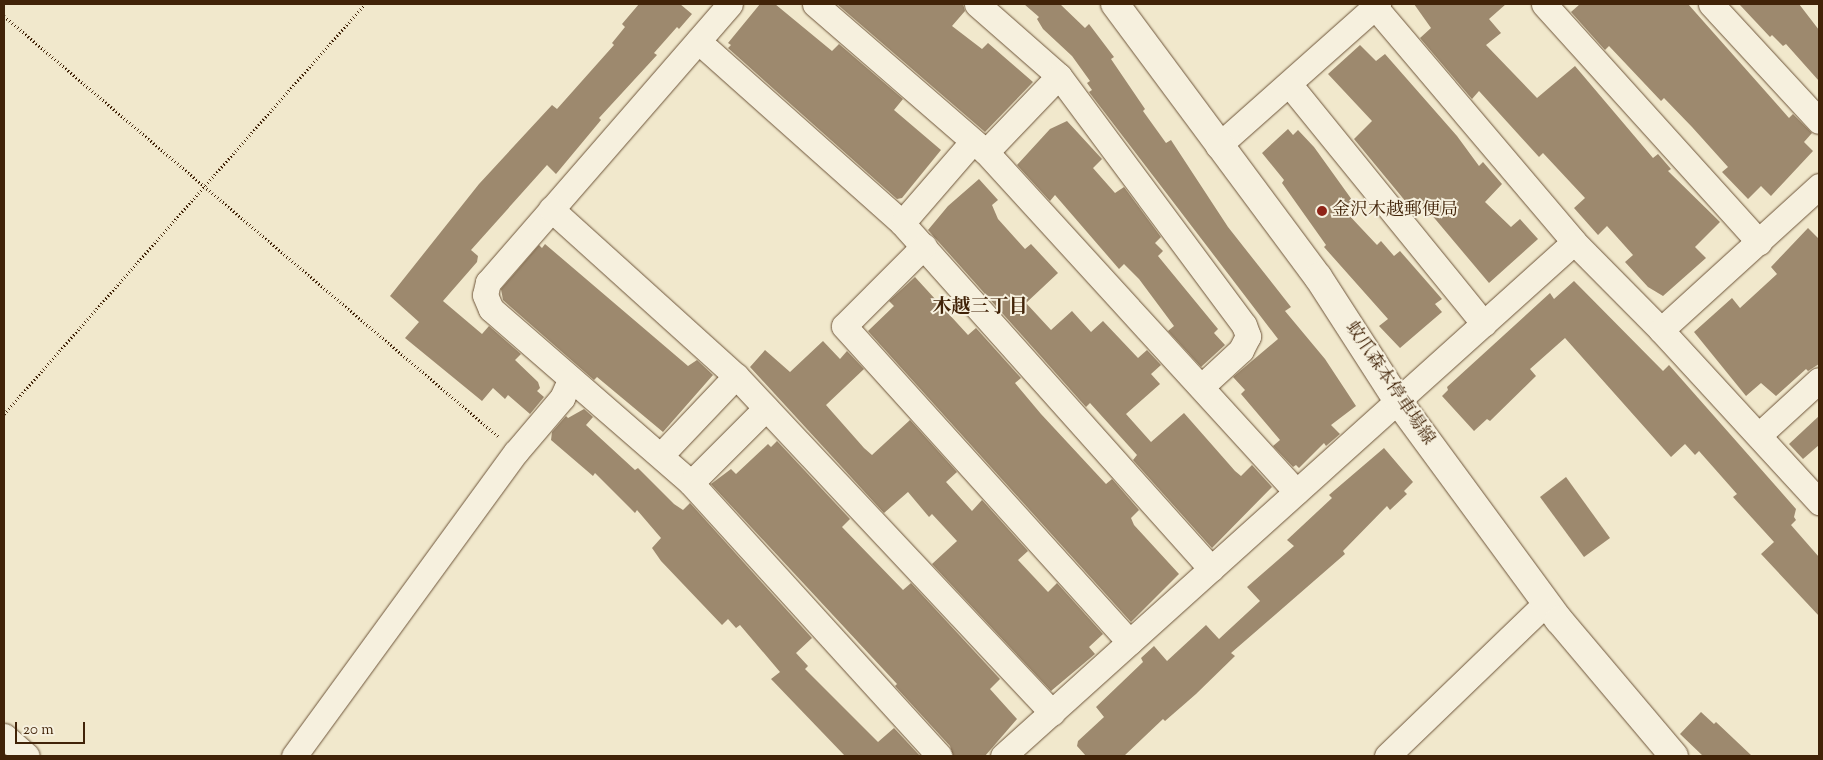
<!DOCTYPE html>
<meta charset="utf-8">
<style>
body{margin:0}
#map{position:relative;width:1823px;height:760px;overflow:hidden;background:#f1e8cc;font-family:"Sorts Mill Goudy","Noto Serif JP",serif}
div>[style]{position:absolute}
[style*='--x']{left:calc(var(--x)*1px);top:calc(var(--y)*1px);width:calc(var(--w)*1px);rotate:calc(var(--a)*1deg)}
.building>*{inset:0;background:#9d896e}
.path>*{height:3px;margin-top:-1.5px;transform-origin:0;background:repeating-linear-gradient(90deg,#412308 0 1px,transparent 0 3.5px)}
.roads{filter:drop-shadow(0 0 1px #6d5439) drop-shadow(0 0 1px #6d5439)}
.minor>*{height:25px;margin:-12.5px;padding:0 12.5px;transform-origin:12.5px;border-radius:12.5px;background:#f6f0de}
.secondary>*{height:28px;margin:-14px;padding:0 14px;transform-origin:14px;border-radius:14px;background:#f6f0de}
.dots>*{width:14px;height:14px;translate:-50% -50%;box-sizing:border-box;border:2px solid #f6f0de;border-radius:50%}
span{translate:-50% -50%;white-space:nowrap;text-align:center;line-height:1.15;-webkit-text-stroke:4px #f6f0de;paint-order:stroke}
.poi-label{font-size:18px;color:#412308}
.left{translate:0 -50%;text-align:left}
.street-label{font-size:18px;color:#412308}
.neighbourhood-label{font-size:19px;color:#412308;font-weight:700}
.frame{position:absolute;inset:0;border:5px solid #412308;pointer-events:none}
.scale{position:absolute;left:15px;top:722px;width:70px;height:22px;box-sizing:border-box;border:2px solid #412308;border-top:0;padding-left:6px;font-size:15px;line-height:18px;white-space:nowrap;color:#412308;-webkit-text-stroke:4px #f6f0de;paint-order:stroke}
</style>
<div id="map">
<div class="building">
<div style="clip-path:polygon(639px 4px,680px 4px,692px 14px,679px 29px,677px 27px,654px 53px,657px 55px,599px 118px,601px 120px,556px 174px,547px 165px,471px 250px,478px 256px,477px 262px,443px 301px,482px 334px,489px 326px,521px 354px,515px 360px,538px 382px,540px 388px,537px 391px,544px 397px,530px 414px,508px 395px,505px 399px,493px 388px,482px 401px,405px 338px,419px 322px,390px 296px,479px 184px,552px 105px,557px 109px,614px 45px,612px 43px,625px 27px,622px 24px)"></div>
<div style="clip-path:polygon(760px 4px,775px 4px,832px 51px,839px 44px,903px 99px,894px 110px,941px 150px,902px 198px,897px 199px,728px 48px,731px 45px,728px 43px)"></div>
<div style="clip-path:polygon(837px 4px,963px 4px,965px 11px,952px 26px,982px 49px,988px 43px,1033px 82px,985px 132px)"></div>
<div style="clip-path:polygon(1024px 4px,1060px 4px,1085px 28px,1089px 24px,1114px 57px,1111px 59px,1145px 109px,1143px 111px,1166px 143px,1171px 140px,1228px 227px,1291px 307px,1285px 311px,1325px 359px,1356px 406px,1331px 425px,1340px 434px,1326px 446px,1324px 443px,1299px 468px,1296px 465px,1293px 467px,1273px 446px,1280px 440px,1241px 394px,1245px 390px,1233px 377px,1278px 339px,1089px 92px,1092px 90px,1087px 83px,1090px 81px,1072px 56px,1043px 29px,1037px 19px,1039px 17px)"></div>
<div style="clip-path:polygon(1414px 4px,1506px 4px,1489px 19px,1501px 33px,1486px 45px,1537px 98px,1575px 66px,1653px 158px,1658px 154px,1671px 169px,1668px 171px,1720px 222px,1695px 247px,1706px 258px,1663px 296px,1648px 287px,1625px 262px,1633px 255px,1607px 226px,1598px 235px,1574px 208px,1585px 198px,1543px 153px,1539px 157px,1479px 91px,1472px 99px,1420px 38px,1431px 28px)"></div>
<div style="clip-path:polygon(1580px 4px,1688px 4px,1789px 118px,1793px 114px,1812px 133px,1804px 142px,1813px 151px,1771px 196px,1761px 186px,1748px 199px,1722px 172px,1728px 167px,1692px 127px,1664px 98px,1661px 101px,1609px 46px,1605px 50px,1571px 12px)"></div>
<div style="clip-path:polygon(1739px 4px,1799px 4px,1819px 30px,1819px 81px,1786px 44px,1783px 46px,1772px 35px,1770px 37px)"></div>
<div style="clip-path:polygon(1360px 45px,1376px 61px,1385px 54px,1457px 136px,1479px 166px,1483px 162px,1502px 184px,1485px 202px,1511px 227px,1520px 219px,1538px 239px,1489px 283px,1420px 201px,1411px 208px,1354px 139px,1372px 121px,1328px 74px)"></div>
<div style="clip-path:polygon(1067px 121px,1102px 159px,1093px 168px,1115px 193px,1124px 187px,1161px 237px,1155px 243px,1163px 251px,1158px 256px,1218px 329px,1214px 333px,1225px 345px,1201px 367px,1168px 331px,1174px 326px,1139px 279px,1124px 264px,1119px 269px,1055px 195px,1050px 201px,1017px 165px,1050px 129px)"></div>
<div style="clip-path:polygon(1288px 129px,1293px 135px,1298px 130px,1314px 147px,1355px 204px,1345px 211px,1377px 245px,1381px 241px,1394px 256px,1400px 251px,1442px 299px,1435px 304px,1442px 312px,1400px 348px,1379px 326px,1388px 319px,1324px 247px,1326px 245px,1282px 183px,1284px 180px,1262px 153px)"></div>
<div style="clip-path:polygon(979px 179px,998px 200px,992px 205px,998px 219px,1025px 249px,1031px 244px,1058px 273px,1026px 303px,1051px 330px,1072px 311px,1091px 332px,1103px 321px,1138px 358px,1147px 350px,1161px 365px,1151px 374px,1160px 384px,1126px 414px,1151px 442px,1184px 413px,1235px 471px,1241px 476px,1252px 465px,1272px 487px,1212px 548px,1133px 460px,1137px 455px,1090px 403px,1086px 407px,928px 230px,948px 206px)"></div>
<div style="clip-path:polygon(1808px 228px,1819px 239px,1819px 364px,1808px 371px,1806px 369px,1776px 396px,1761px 383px,1746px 396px,1694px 332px,1732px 298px,1740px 308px,1777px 274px,1771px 267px)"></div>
<div style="clip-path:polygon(545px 244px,688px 366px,697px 360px,713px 375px,663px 432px,597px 377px,594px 380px,503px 300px,501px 289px,539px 245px,542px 248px)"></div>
<div style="clip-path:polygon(915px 277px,968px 335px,976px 328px,1021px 378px,1015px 383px,1041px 414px,1106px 484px,1112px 479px,1139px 510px,1131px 518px,1134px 525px,1179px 574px,1131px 622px,868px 331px,894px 306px,889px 301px)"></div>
<div style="clip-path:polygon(1574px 281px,1663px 371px,1669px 365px,1796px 509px,1794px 517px,1796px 520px,1791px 525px,1819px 557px,1819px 616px,1761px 554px,1774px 542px,1733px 497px,1737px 494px,1699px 451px,1695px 455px,1685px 444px,1671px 457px,1565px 338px,1530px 369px,1536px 376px,1490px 421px,1487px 419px,1474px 431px,1442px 396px,1448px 390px,1447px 387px,1550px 293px,1554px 299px)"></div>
<div style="clip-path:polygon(823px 341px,840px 359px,847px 351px,864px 369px,826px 405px,864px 448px,872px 455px,910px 420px,957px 472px,946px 482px,972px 511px,982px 500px,1028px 551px,1018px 560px,1048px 592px,1057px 583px,1103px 634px,1089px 647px,1095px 654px,1051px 691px,932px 564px,957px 541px,932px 514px,929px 517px,908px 492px,884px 513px,750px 367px,765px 350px,790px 372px)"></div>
<div style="clip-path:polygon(584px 409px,593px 417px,586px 425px,635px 470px,638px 468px,674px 504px,683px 510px,690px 503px,812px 638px,796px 653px,808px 666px,805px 669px,878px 742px,894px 728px,920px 756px,845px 756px,771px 679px,780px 672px,740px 625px,736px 628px,728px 619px,722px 625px,661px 561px,652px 548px,661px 538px,637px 510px,635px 513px,595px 473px,593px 476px,551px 440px,552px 432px,566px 416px,568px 418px)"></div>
<div style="clip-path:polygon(1819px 416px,1819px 445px,1803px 459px,1789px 444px)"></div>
<div style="clip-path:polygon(777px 441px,850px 519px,842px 527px,903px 590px,911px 583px,1000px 679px,990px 689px,1017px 719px,985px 756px,953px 756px,950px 746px,895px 686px,897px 684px,711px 484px,731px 469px,736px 474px,768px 444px,771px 447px)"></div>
<div style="clip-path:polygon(1384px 448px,1413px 482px,1404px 491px,1407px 494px,1390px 510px,1387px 506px,1343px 551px,1345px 554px,1231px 653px,1235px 656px,1196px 694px,1165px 721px,1163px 719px,1124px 756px,1086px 756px,1077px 746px,1078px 741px,1104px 717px,1096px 707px,1143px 662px,1141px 658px,1154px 646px,1167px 661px,1206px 625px,1219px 639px,1260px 601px,1247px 587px,1294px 546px,1287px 540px,1332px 498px,1329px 495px)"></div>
<div style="clip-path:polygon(1566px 477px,1610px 538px,1584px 557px,1540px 497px)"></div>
<div style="clip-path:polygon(1701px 712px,1714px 724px,1716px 722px,1752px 756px,1703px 756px,1680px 734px)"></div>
</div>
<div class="path">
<div style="--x:4;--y:16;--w:650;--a:40.38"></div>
<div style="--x:4;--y:414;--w:546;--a:-48.64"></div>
</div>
<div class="roads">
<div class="minor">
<div style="--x:730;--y:4;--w:369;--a:131"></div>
<div style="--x:488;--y:282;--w:13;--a:103"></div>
<div style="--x:485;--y:295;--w:15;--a:67"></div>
<div style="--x:491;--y:309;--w:265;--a:41"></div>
<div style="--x:691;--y:483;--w:369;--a:47.7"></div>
<div style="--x:815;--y:4;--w:226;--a:40.9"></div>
<div style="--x:986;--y:152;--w:460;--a:47.6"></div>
<div style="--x:977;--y:4;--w:109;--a:41.3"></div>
<div style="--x:1059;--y:76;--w:310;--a:53.4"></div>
<div style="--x:1244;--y:325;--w:12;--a:70"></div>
<div style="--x:1248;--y:336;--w:16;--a:117"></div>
<div style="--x:1241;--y:350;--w:54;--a:137.2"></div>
<div style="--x:1544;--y:4;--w:321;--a:47.9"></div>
<div style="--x:1711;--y:4;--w:159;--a:47.3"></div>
<div style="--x:1375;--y:7;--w:308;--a:49.7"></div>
<div style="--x:1574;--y:242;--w:124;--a:45.3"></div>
<div style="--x:1661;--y:330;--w:234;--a:47.4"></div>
<div style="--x:698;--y:41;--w:273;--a:41.7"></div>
<div style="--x:902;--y:223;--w:464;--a:48.2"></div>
<div style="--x:1289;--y:84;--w:309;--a:50.9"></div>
<div style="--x:1218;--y:146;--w:214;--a:-41.6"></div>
<div style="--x:986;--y:152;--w:105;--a:-46.2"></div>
<div style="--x:551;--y:209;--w:249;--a:42.1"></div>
<div style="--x:736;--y:376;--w:462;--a:46.8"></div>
<div style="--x:902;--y:223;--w:108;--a:-49.1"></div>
<div style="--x:924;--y:246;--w:113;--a:135"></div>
<div style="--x:844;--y:326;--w:426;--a:47.9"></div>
<div style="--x:1661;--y:330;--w:214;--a:-42.3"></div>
<div style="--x:1759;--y:435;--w:81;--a:-42.5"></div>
<div style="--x:661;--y:455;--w:109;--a:-46.5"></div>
<div style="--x:691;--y:483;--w:106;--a:-45"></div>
<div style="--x:4;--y:736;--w:30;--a:41"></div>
<div style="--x:294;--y:756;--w:376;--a:-53.9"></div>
<div style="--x:516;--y:452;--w:71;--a:-49.6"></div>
<div style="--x:562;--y:398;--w:20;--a:-66"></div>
<div style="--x:1003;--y:756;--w:768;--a:-41.99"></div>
<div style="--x:1387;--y:756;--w:221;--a:-43.9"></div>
</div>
<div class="secondary">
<div style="--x:1115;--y:4;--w:340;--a:53.4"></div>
<div style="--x:1318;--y:277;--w:148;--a:57.2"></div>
<div style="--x:1398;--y:401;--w:272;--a:53.7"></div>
<div style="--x:1559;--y:620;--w:178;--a:49.8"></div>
</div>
</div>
<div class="dots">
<div style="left:1322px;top:211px;background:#8f2418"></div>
</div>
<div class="poi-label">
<span class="left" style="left:1332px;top:211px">金沢木越郵便局</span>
</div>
<div class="street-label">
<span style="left:1389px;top:384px;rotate:56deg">蚊爪森本停車場線</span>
</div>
<div class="neighbourhood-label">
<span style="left:980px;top:308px">木越三丁目</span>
</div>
<div class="frame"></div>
<div class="scale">20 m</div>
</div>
